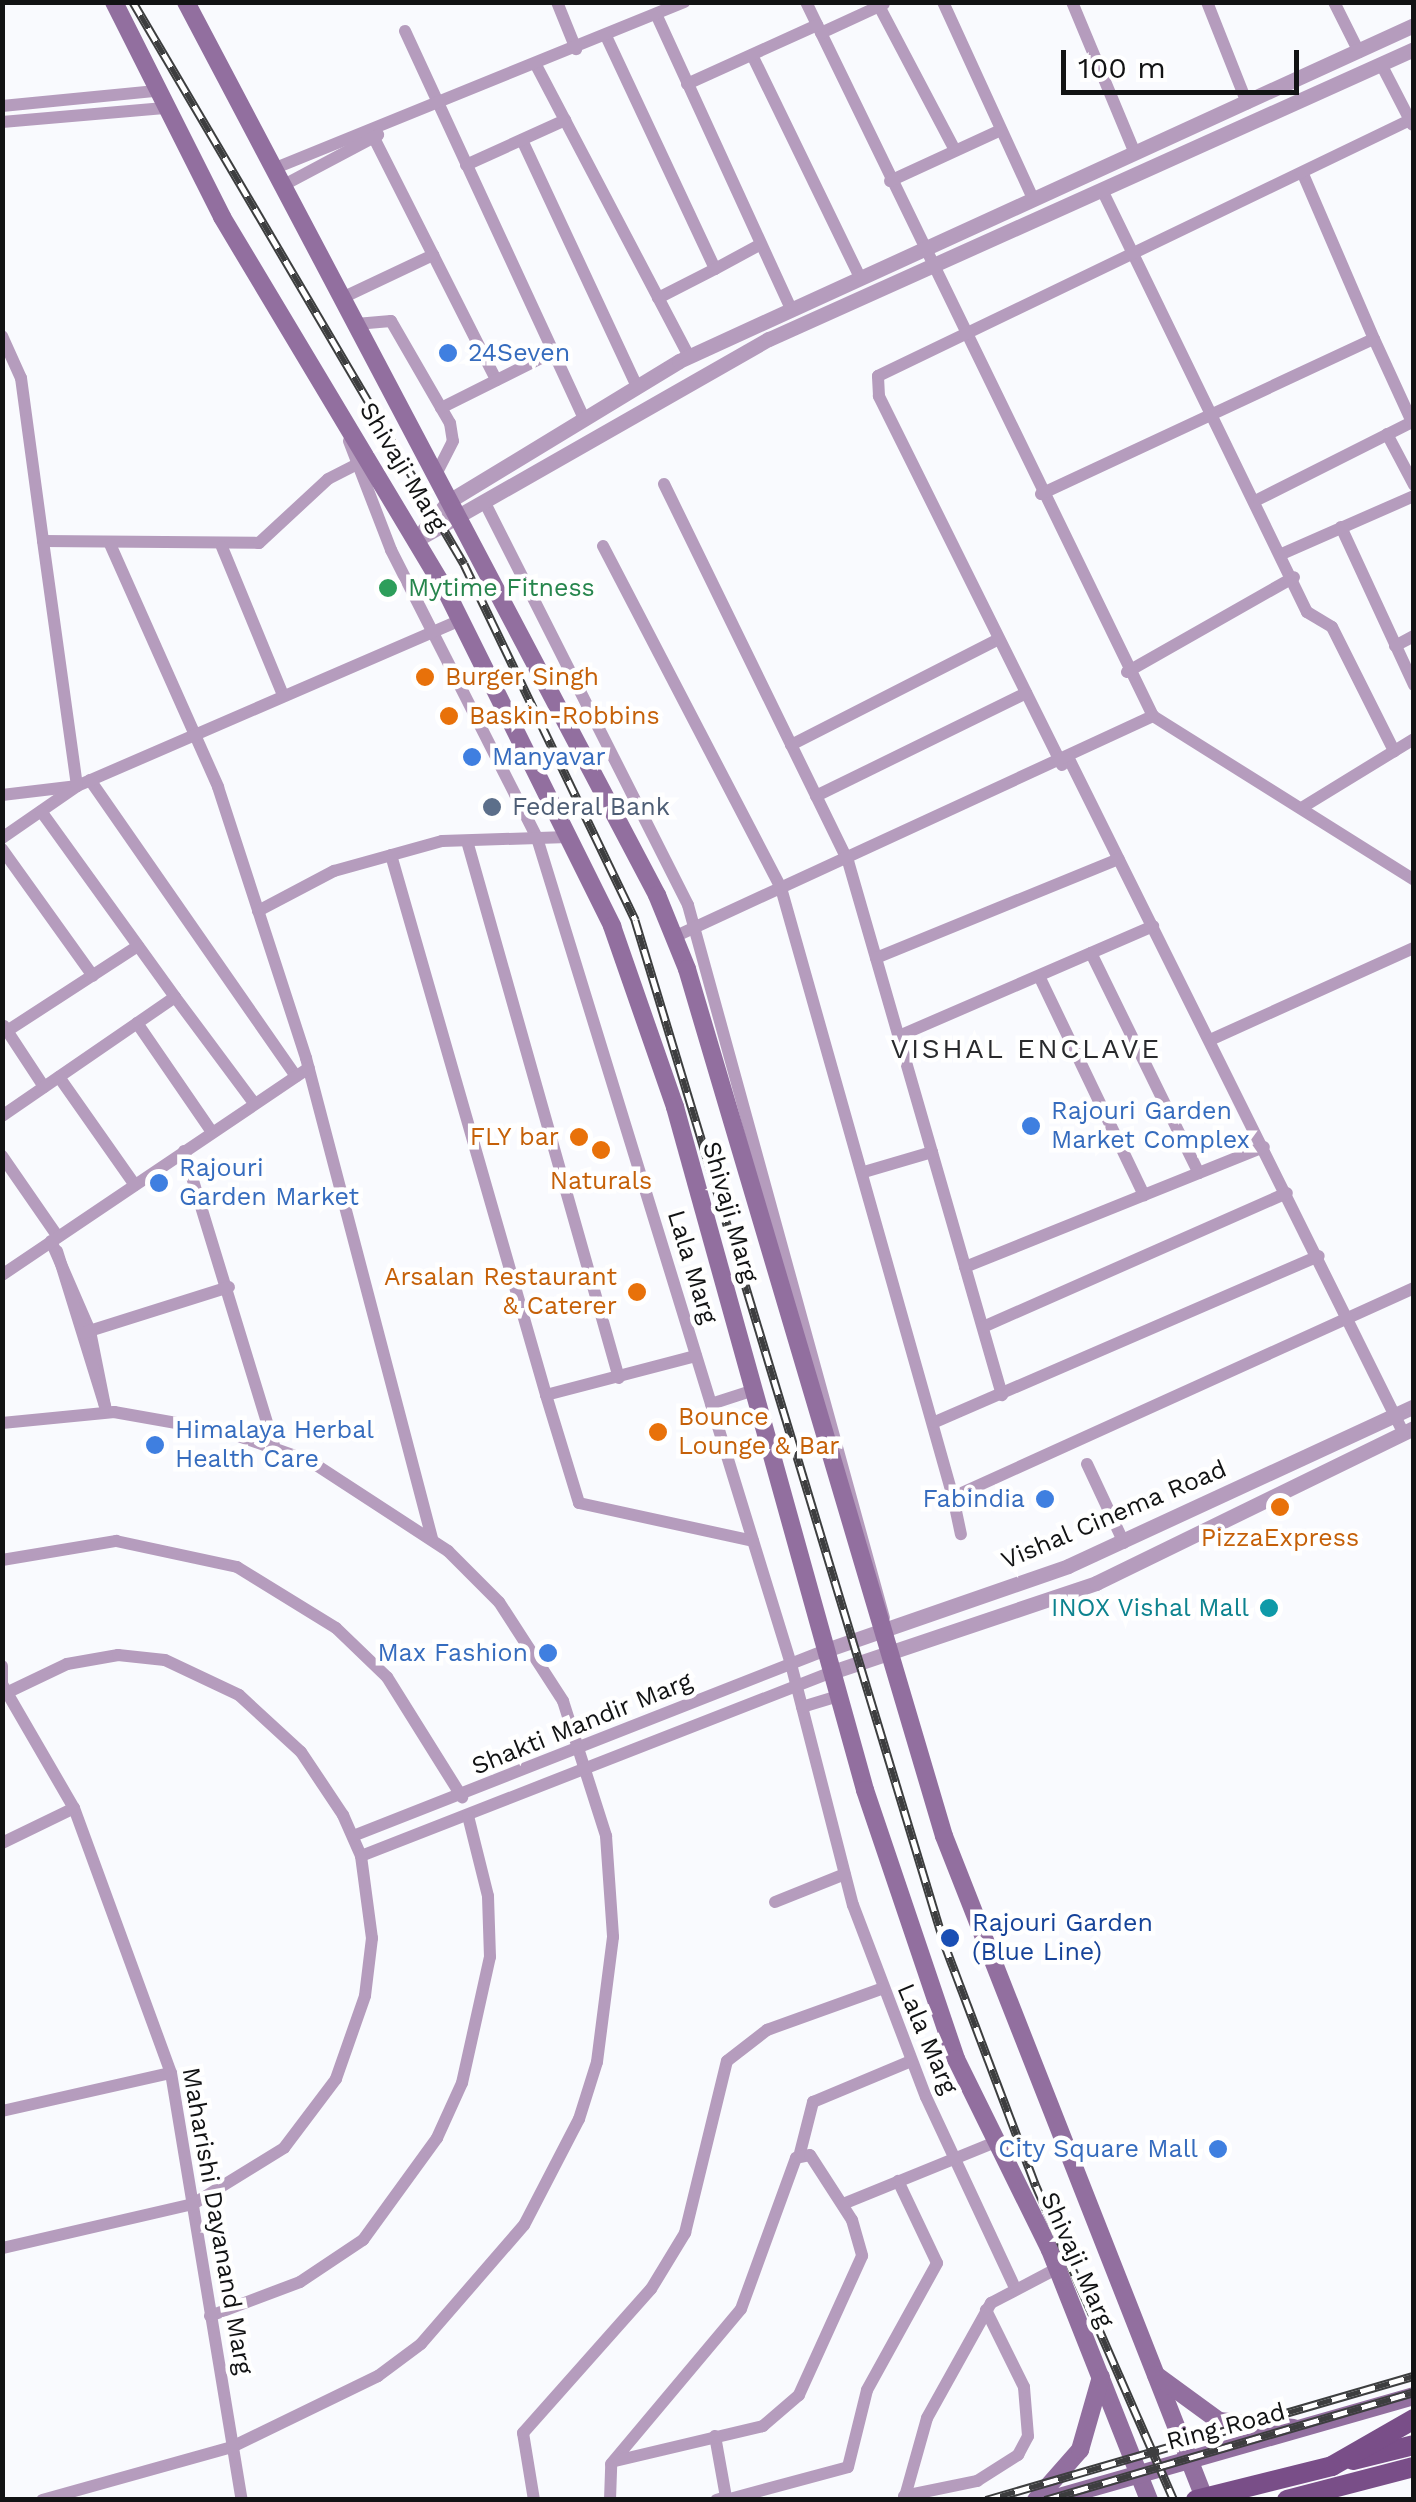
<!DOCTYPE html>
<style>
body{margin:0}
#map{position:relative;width:1416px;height:2502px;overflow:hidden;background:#f9fafe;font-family:"Work Sans",sans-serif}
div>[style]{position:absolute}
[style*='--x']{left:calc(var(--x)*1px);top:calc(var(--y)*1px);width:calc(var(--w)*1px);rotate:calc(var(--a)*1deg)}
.minor>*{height:12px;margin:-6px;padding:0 6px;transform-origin:6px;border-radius:6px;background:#b59cbd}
.tertiary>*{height:15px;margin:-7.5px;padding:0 7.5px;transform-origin:7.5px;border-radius:7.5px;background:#b59cbd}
.secondary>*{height:18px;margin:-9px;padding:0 9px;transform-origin:9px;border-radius:9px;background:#926f9f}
.primary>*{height:20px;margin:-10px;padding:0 10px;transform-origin:10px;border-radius:10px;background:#794e88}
.rail>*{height:9px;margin-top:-4.5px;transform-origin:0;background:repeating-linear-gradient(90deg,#fff 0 15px,#3d3e3f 0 30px);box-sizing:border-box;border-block:2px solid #3d3e3f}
.primary-bridge>*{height:20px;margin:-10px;padding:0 10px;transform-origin:10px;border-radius:10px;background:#794e88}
.dots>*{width:28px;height:28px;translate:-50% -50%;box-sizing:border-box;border:5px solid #fff;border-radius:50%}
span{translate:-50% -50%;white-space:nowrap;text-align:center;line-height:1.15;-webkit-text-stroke:9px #fff;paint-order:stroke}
.shop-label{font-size:25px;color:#366cbe}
.left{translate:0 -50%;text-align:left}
.right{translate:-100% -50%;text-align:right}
.street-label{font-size:25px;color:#121314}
.leisure-label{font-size:25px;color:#27864d}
.food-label{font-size:25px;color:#c56008}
.service-label{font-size:25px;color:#4e5e75}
.culture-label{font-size:25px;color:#0d838f}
.transit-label{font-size:25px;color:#164399}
.neighbourhood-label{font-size:28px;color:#292a2d;letter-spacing:2.5px}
.frame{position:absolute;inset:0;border:5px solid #121314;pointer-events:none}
.scale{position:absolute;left:1061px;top:50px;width:238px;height:45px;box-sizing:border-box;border:5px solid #121314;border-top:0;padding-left:12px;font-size:30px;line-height:35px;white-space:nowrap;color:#121314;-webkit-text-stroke:8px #fff;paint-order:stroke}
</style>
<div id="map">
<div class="minor">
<div style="--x:557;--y:2;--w:51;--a:68"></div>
<div style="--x:806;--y:2;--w:794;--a:64.08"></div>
<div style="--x:1153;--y:716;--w:308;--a:32.1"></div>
<div style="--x:943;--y:2;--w:217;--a:65.4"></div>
<div style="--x:1072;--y:2;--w:164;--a:67.4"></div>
<div style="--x:1207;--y:2;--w:109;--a:68.4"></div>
<div style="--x:1334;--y:2;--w:56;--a:63.4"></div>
<div style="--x:879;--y:6;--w:163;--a:62.2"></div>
<div style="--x:656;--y:14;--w:324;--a:65.4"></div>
<div style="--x:405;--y:31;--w:427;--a:65.2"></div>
<div style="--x:821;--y:33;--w:69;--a:-24.7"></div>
<div style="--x:606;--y:36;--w:257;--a:64.9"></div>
<div style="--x:715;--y:269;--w:64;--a:153"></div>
<div style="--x:752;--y:55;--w:247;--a:64.1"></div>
<div style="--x:1381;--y:64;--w:68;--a:62.7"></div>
<div style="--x:536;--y:65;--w:329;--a:62.3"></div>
<div style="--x:687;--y:84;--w:143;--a:-24.4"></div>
<div style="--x:2;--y:106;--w:155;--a:-5.6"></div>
<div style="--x:2;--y:122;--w:163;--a:-4.9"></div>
<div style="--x:375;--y:140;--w:269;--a:63.2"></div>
<div style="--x:522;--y:140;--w:272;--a:65"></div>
<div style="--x:466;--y:165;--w:109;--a:-24.4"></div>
<div style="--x:273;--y:169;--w:444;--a:-22.1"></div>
<div style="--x:890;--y:181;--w:122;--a:-24.7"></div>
<div style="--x:282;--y:186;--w:109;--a:-28"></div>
<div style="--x:1103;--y:192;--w:467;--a:64.1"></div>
<div style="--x:1307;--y:612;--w:29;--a:31"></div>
<div style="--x:1332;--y:627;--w:139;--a:63.4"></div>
<div style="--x:715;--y:269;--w:52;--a:-28.5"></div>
<div style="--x:342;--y:298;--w:101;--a:-25.3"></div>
<div style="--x:356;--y:324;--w:35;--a:-5"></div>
<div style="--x:391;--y:321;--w:118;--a:60"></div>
<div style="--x:450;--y:423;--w:18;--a:81"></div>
<div style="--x:453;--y:441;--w:38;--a:117"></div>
<div style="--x:2;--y:336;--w:46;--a:65.7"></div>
<div style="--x:21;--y:378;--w:164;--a:82.3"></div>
<div style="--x:43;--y:541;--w:216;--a:0.5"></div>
<div style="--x:259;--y:543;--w:94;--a:-42.8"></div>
<div style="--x:328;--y:479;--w:33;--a:-27"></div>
<div style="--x:441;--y:408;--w:125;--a:-26.6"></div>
<div style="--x:1387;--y:434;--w:58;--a:62.1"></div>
<div style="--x:349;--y:441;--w:117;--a:68.9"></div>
<div style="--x:391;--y:550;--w:323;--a:63.1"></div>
<div style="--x:537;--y:838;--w:864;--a:72.91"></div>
<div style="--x:791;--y:1664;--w:249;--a:75.6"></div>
<div style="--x:853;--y:1905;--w:205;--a:69.2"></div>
<div style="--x:926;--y:2097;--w:208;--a:65"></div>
<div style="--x:664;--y:484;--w:420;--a:64"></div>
<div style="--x:848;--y:861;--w:556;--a:73.91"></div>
<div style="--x:1041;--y:494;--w:367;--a:-25"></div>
<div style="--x:1374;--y:339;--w:180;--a:-113.3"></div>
<div style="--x:1259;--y:499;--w:171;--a:-26.7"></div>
<div style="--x:1412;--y:422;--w:91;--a:-114.6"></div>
<div style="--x:486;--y:505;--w:448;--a:63.2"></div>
<div style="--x:688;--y:905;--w:739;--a:74.63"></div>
<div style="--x:1341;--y:527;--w:174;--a:65.2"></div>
<div style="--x:110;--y:544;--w:266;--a:66"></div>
<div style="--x:218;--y:787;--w:285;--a:72"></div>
<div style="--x:306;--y:1058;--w:497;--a:75.3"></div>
<div style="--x:603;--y:546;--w:386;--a:62.5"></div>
<div style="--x:781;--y:888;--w:633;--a:74.23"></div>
<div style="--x:953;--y:1497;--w:506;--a:-24.39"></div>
<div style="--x:222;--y:547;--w:160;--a:67.6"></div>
<div style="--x:1284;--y:553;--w:142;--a:-23.7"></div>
<div style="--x:1395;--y:646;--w:21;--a:-28"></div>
<div style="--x:1127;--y:672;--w:192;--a:-29.6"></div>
<div style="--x:791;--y:745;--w:233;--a:-27"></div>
<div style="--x:1070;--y:761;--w:749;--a:63.61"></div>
<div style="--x:1062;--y:765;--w:412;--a:-116.4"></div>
<div style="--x:879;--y:396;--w:20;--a:-93"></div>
<div style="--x:878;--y:376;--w:590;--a:-25.7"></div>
<div style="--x:90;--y:780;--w:361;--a:55.2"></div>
<div style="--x:2;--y:795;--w:76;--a:-6.8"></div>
<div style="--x:77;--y:786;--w:418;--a:-23.4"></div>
<div style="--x:816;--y:796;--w:234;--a:-26.1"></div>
<div style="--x:1303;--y:807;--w:130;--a:-31.5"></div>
<div style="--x:2;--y:838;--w:91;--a:-34.7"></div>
<div style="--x:77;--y:786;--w:247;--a:-97.9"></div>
<div style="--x:467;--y:841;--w:558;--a:74.2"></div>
<div style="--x:2;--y:849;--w:156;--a:54.4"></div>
<div style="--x:391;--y:855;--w:562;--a:73.98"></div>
<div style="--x:546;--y:1395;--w:155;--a:-14.6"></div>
<div style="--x:258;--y:911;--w:86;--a:-27.8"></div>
<div style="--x:334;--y:871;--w:112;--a:-15.5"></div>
<div style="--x:442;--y:841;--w:126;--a:-1.8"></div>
<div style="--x:674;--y:937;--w:528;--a:-24.77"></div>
<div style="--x:1091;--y:953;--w:245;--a:63.9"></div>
<div style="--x:876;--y:958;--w:262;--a:-22.2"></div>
<div style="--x:1040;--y:978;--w:241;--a:64.4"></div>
<div style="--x:175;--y:997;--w:132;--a:53.3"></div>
<div style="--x:137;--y:1023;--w:132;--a:55.5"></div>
<div style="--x:4;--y:1026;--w:73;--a:56.7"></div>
<div style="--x:7;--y:1031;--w:156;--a:-33"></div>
<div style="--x:899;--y:1036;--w:277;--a:-23.4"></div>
<div style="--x:1210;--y:1040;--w:224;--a:-24.3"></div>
<div style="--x:59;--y:1077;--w:132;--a:54.9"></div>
<div style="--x:2;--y:1116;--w:210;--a:-34.5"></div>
<div style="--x:175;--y:997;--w:229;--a:-125.8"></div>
<div style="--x:184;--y:1151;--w:308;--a:73"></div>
<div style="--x:2;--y:1156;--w:98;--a:55.3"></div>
<div style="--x:864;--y:1172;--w:71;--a:-16.4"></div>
<div style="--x:51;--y:1241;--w:98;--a:66.6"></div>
<div style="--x:90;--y:1331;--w:76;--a:78.7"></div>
<div style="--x:57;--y:1251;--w:165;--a:72.8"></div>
<div style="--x:965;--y:1267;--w:322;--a:-21.9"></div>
<div style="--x:2;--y:1275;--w:370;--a:-34"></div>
<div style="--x:983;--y:1327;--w:332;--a:-23.8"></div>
<div style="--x:83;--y:1333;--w:153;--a:-17.5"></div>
<div style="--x:546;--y:1395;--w:113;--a:73"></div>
<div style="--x:579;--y:1503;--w:178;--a:12.3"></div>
<div style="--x:711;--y:1404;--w:45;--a:-18"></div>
<div style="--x:935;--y:1422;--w:418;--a:-23.4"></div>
<div style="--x:2;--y:1423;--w:113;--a:-5.6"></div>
<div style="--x:114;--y:1412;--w:115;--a:10"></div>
<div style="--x:227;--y:1432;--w:88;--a:19.3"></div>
<div style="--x:310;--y:1461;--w:165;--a:33.1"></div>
<div style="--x:448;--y:1551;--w:72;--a:45"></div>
<div style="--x:499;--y:1602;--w:118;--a:57.1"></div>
<div style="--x:563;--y:1701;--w:142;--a:72.3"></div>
<div style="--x:606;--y:1836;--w:101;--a:86"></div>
<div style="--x:613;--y:1937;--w:126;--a:97.3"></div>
<div style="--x:597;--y:2062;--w:60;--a:107.5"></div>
<div style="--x:579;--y:2119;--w:119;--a:117.4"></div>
<div style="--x:524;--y:2225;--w:157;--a:130.9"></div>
<div style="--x:421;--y:2344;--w:54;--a:143.3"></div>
<div style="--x:378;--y:2376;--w:162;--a:154.1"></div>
<div style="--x:232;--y:2447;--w:197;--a:164.4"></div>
<div style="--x:1087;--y:1464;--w:87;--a:64.9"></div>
<div style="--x:953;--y:1497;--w:38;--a:78"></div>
<div style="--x:2;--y:1560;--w:116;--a:-9.5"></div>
<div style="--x:116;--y:1541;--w:124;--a:12.1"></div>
<div style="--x:237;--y:1567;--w:116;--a:31.6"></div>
<div style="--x:336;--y:1628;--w:71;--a:43.9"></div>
<div style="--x:387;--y:1677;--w:142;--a:58"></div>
<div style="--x:2;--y:1666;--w:18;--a:90"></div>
<div style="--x:2;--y:1684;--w:143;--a:59.9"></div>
<div style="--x:74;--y:1808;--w:282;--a:69.9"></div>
<div style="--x:171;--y:2073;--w:433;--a:80.6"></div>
<div style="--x:2;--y:1695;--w:72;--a:-25.5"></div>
<div style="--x:67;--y:1664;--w:52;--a:-10"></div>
<div style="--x:118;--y:1655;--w:47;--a:6.1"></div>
<div style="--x:165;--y:1660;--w:82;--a:25.3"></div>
<div style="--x:239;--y:1695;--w:84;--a:42.6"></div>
<div style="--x:301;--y:1752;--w:76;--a:56.3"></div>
<div style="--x:343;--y:1815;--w:45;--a:66.3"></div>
<div style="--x:361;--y:1856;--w:83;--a:82.4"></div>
<div style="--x:372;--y:1938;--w:58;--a:96.9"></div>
<div style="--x:365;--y:1996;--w:88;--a:109.3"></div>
<div style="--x:336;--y:2079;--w:86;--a:127"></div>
<div style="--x:284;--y:2148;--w:107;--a:148.4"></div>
<div style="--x:193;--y:2204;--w:196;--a:167"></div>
<div style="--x:802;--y:1707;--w:38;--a:-17"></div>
<div style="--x:353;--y:1836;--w:508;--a:-21.47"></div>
<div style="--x:2;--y:1843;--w:80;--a:-25.9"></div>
<div style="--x:361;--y:1856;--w:506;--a:-21.34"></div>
<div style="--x:775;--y:1902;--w:75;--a:-21.8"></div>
<div style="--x:2;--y:2111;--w:173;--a:-12.7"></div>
<div style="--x:800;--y:2153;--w:53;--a:-75.7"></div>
<div style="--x:813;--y:2102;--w:106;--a:-22.7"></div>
<div style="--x:843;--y:2204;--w:162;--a:-22.1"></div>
<div style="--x:210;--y:2316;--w:96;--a:-20.7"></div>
<div style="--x:300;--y:2282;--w:76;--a:-33.7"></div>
<div style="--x:363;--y:2240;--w:126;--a:-54"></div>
<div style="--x:437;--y:2138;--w:60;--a:-65.6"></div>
<div style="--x:462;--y:2083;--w:129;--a:-77.5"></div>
<div style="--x:490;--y:1957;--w:61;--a:-91.9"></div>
<div style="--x:488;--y:1896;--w:82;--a:-104"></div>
<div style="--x:715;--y:2436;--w:62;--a:79.8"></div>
<div style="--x:726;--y:2497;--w:10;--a:163"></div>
<div style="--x:904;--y:2496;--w:75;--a:-11.6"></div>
<div style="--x:977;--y:2481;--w:49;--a:-32.4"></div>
<div style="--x:1018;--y:2455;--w:21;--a:-62"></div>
<div style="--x:1028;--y:2436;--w:49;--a:-94.7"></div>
<div style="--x:1024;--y:2387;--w:86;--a:-116.3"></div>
<div style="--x:534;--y:2500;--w:68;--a:-99.3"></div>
<div style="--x:523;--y:2433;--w:193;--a:-48.4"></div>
<div style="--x:651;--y:2289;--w:66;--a:-58.7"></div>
<div style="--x:685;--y:2233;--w:177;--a:-76.3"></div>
<div style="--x:727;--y:2061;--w:51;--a:-37.8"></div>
<div style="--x:767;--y:2030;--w:121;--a:-19.8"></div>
<div style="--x:610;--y:2500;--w:36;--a:-88"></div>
<div style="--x:611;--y:2464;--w:202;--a:-50"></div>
<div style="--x:741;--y:2309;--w:161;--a:-70"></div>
<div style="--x:796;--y:2158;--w:14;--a:-12"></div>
<div style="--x:810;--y:2155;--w:77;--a:57.1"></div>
<div style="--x:852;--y:2220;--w:37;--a:74"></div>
<div style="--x:862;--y:2256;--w:153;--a:114.4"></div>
<div style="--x:799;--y:2395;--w:48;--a:139.3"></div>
<div style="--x:763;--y:2426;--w:152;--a:166.7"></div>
<div style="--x:726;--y:2500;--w:126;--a:-15.1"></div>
<div style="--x:848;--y:2467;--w:79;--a:-76.1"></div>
<div style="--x:867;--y:2390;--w:145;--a:-61.1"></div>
<div style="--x:937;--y:2263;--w:91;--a:-115.4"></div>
<div style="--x:904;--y:2500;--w:85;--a:-74.3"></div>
<div style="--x:927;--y:2418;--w:132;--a:-60.9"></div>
<div style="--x:991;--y:2303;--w:73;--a:-27.6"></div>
</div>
<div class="tertiary">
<div style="--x:423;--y:536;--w:398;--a:-29.7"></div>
<div style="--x:769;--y:339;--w:707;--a:-24.21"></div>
<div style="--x:417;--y:538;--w:49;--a:-49.1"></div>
<div style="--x:449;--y:501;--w:269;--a:-31.3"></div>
<div style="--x:679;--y:361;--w:808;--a:-24.57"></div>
<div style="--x:826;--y:1650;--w:256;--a:-19.1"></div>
<div style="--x:1068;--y:1566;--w:381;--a:-24.8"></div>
<div style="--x:832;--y:1672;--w:279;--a:-18.6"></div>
<div style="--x:1096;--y:1583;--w:354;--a:-26"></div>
</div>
<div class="secondary">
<div style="--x:114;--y:2;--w:241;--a:63.3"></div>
<div style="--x:222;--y:217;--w:438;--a:59.1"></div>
<div style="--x:447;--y:593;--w:372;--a:63.6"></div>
<div style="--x:612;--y:926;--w:192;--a:70.8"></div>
<div style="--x:675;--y:1107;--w:709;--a:74.45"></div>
<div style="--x:865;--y:1790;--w:284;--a:71.3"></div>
<div style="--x:956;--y:2059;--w:213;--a:63.8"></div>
<div style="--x:1050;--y:2250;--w:269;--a:68.4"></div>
<div style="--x:186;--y:2;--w:1010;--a:62.19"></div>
<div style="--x:657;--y:895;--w:80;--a:67.9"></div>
<div style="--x:687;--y:969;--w:904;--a:73.49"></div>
<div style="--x:944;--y:1836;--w:713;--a:68.54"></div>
<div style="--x:1156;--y:2375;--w:78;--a:36.1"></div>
<div style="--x:1219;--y:2421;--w:75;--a:5.3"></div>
<div style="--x:1036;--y:2500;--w:67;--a:-48.7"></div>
<div style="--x:1080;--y:2450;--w:76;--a:-74"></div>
<div style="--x:1049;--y:2500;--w:380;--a:-15.9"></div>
</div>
<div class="primary">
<div style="--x:1353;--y:2460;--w:63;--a:-13.8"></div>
<div style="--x:1332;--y:2466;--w:95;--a:-29.8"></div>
<div style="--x:1287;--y:2500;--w:131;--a:-14.6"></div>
</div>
<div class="rail">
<div style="--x:133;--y:2;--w:652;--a:59.5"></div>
<div style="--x:464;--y:564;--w:395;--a:64.3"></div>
<div style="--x:635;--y:920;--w:1069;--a:73.19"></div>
<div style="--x:944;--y:1943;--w:260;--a:69.3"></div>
<div style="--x:1036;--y:2186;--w:343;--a:66.3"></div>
<div style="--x:986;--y:2500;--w:446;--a:-16.2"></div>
<div style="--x:1045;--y:2500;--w:384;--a:-16.3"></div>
</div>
<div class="primary-bridge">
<div style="--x:1196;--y:2500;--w:140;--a:-14"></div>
</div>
<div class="dots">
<div style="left:448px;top:353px;background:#3f7fe0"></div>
<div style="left:388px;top:588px;background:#2e9e5b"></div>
<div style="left:425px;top:677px;background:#e8710a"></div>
<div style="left:449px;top:716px;background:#e8710a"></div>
<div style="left:472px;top:757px;background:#3f7fe0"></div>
<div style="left:492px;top:807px;background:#5c6f8a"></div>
<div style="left:1031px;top:1126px;background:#3f7fe0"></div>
<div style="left:579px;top:1137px;background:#e8710a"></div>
<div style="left:601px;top:1150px;background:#e8710a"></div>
<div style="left:159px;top:1183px;background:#3f7fe0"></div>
<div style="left:637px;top:1292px;background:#e8710a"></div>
<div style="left:658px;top:1432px;background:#e8710a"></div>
<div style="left:155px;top:1445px;background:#3f7fe0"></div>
<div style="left:1045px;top:1499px;background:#3f7fe0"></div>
<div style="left:1280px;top:1507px;background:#e8710a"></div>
<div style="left:1269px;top:1608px;background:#0f9aa8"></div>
<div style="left:548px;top:1653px;background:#3f7fe0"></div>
<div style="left:950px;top:1938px;background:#1a4fb4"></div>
<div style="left:1218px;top:2149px;background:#3f7fe0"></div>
</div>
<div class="shop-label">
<span class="left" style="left:468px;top:353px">24Seven</span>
<span class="left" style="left:492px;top:757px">Manyavar</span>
<span class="left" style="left:1051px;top:1126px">Rajouri Garden<br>Market Complex</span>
<span class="left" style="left:179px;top:1183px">Rajouri<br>Garden Market</span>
<span class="left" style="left:175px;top:1445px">Himalaya Herbal<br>Health Care</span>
<span class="right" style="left:1025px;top:1499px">Fabindia</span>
<span class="right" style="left:528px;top:1653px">Max Fashion</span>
<span class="right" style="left:1198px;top:2149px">City Square Mall</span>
</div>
<div class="street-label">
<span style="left:403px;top:467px;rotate:59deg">Shivaji Marg</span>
<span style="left:730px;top:1212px;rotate:74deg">Shivaji Marg</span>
<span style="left:692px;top:1267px;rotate:73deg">Lala Marg</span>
<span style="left:1114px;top:1515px;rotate:-23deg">Vishal Cinema Road</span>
<span style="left:582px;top:1724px;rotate:-22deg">Shakti Mandir Marg</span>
<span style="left:927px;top:2039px;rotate:67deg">Lala Marg</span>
<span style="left:217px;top:2221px;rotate:80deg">Maharishi Dayanand Marg</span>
<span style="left:1077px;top:2260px;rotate:66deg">Shivaji Marg</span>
<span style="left:1226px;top:2427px;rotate:-15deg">Ring Road</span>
</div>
<div class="leisure-label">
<span class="left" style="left:408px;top:588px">Mytime Fitness</span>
</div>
<div class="food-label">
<span class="left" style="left:445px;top:677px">Burger Singh</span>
<span class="left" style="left:469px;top:716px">Baskin-Robbins</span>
<span class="right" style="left:559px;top:1137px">FLY bar</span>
<span style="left:601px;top:1181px">Naturals</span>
<span class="right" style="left:617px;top:1292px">Arsalan Restaurant<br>&amp; Caterer</span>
<span class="left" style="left:678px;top:1432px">Bounce<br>Lounge &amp; Bar</span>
<span style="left:1280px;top:1538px">PizzaExpress</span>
</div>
<div class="service-label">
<span class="left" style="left:512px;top:807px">Federal Bank</span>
</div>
<div class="culture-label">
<span class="right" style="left:1249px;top:1608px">INOX Vishal Mall</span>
</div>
<div class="transit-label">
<span class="left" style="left:972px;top:1938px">Rajouri Garden<br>(Blue Line)</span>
</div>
<div class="neighbourhood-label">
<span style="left:1026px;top:1049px">VISHAL ENCLAVE</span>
</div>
<div class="frame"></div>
<div class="scale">100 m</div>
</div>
